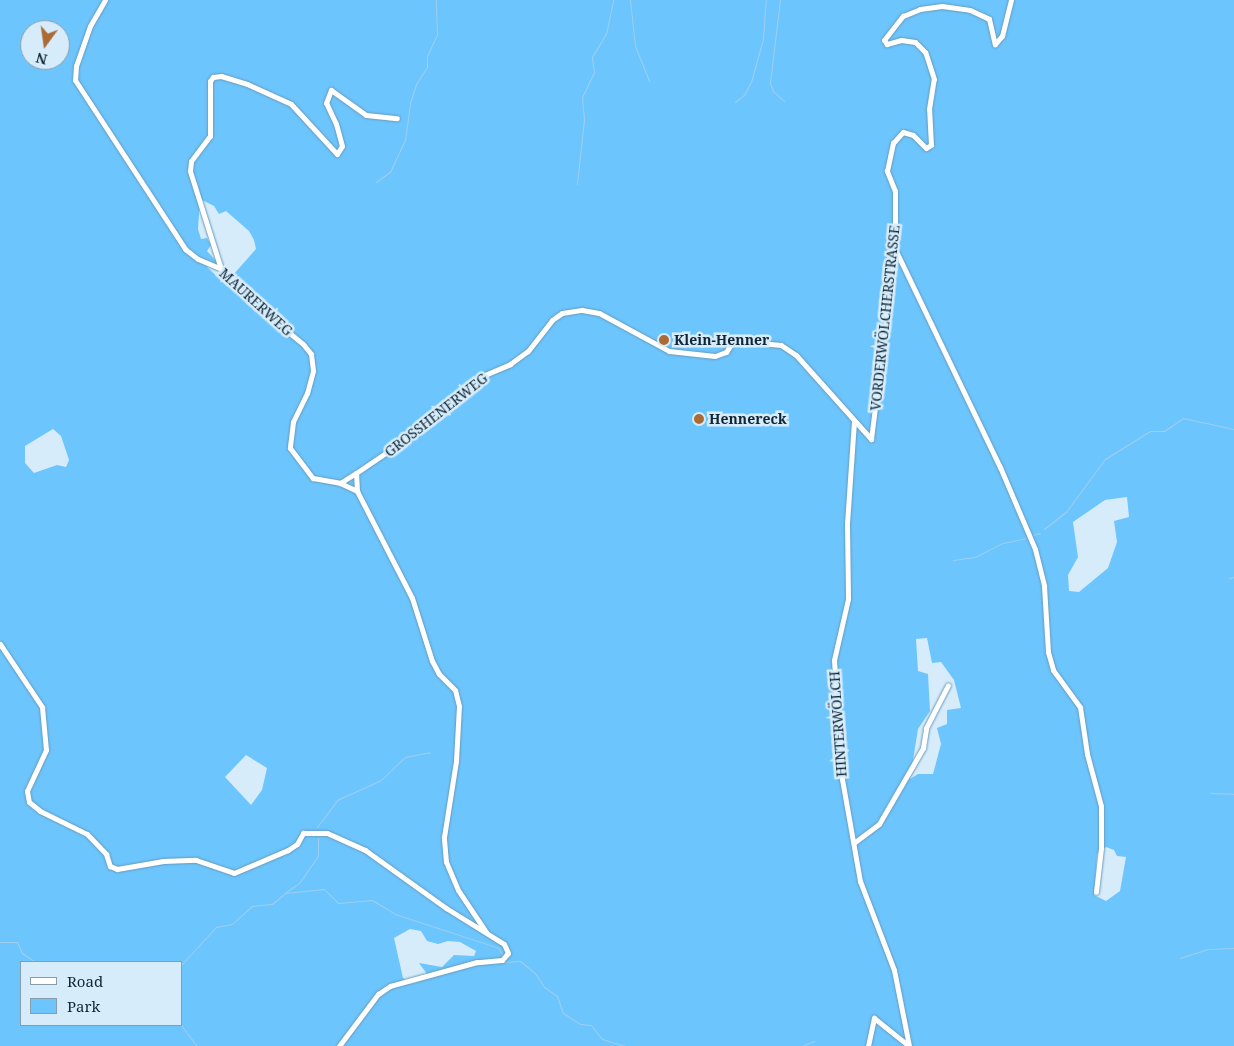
<!DOCTYPE html>
<meta charset="utf-8">
<style>
body{margin:0}
#map{position:relative;width:1234px;height:1046px;overflow:hidden;background:#d7ecfb;font-family:"Noto Serif",serif}
div>[style]{position:absolute}
[style*='--x']{left:calc(var(--x)*1px);top:calc(var(--y)*1px);width:calc(var(--w)*1px);rotate:calc(var(--a)*1deg)}
.green>*{inset:0;background:#6dc5fd}
.stream>*{height:1px;margin:-0.5px;padding:0 0.5px;transform-origin:0.5px;border-radius:0.5px;background:#9fcfef}
.roads{filter:drop-shadow(0 0 1px #669bbd) drop-shadow(0 0 1px #669bbd)}
.minor>*{height:5px;margin:-2.5px;padding:0 2.5px;transform-origin:2.5px;border-radius:2.5px;background:#fff}
.dots>*{width:14px;height:14px;translate:-50% -50%;box-sizing:border-box;border:2px solid #d7ecfb;border-radius:50%}
span{translate:-50% -50%;white-space:nowrap;text-align:center;line-height:1.15;-webkit-text-stroke:5px #d7ecfb;paint-order:stroke}
.street-label{font-size:14px;color:#102634}
.poi-label{font-size:14px;color:#102634;font-weight:700}
.left{translate:0 -50%;text-align:left}
.legend{position:absolute;left:20px;top:961px;width:162px;height:65px;box-sizing:border-box;background:#d7ecfb;border:1px solid #879dab;margin:0;padding:6px 9px;list-style:none;font-size:15px;color:#102634}
.legend li{display:flex;align-items:center;gap:10px;height:25px}
.legend b{width:25px;border:1px solid #879dab}
.north{position:absolute;left:20px;top:20px;width:50px;height:50px;box-sizing:border-box;background:#d7ecfb;border:1px solid #879dab;border-radius:50%;rotate:194deg;font-size:14px;font-weight:700;line-height:20px;text-align:center;color:#102634}
.north::after{content:'';display:block;margin:auto;width:18px;height:22px;background:#ac6b35;clip-path:polygon(50% 0,100% 100%,50% 72%,0 100%)}
</style>
<div id="map">
<div class="green">
<div style="clip-path:polygon(evenodd,0 0,1234px 0,1234px 1046px,0 1046px,0 0,30px 30px,60px 30px,60px 60px,30px 60px,30px 30px,0 0,200px 199px,214px 206px,219px 214px,226px 211px,249px 231px,254px 240px,256px 249px,225px 284px,207px 267px,220px 265px,207px 251px,211px 245px,207px 238px,201px 239px,198px 229px,200px 199px,0 0,53px 429px,61px 436px,69px 460px,66px 467px,57px 465px,34px 473px,25px 463px,25px 446px,53px 429px,0 0,1127px 497px,1129px 517px,1114px 521px,1117px 542px,1108px 568px,1079px 592px,1069px 591px,1068px 575px,1078px 557px,1073px 522px,1105px 500px,1127px 497px,0 0,927px 638px,932px 663px,941px 662px,954px 680px,961px 708px,947px 710px,947px 724px,937px 728px,941px 744px,933px 774px,918px 774px,910px 779px,918px 729px,930px 711px,928px 674px,918px 671px,916px 639px,927px 638px,0 0,246px 755px,267px 768px,262px 790px,251px 805px,225px 777px,246px 755px,0 0,1106px 847px,1114px 850px,1117px 856px,1126px 857px,1120px 891px,1106px 901px,1094px 895px,1097px 854px,1106px 847px,0 0,410px 929px,421px 931px,427px 941px,438px 944px,448px 941px,460px 942px,476px 951px,474px 956px,454px 955px,442px 967px,419px 963px,430px 978px,410px 984px,403px 978px,394px 938px,410px 929px,0 0,21px 962px,181px 962px,181px 1025px,21px 1025px,21px 962px)"></div>
</div>
<div class="stream">
<div style="--x:630;--y:0;--w:46;--a:83.8"></div>
<div style="--x:635;--y:46;--w:38;--a:68"></div>
<div style="--x:780;--y:0;--w:84;--a:96.9"></div>
<div style="--x:770;--y:83;--w:9;--a:69"></div>
<div style="--x:773;--y:91;--w:15;--a:42"></div>
<div style="--x:735;--y:102;--w:11;--a:-38"></div>
<div style="--x:744;--y:95;--w:15;--a:-62"></div>
<div style="--x:751;--y:82;--w:45;--a:-74.4"></div>
<div style="--x:763;--y:39;--w:39;--a:-86"></div>
<div style="--x:376;--y:182;--w:17;--a:-36"></div>
<div style="--x:390;--y:172;--w:35;--a:-65"></div>
<div style="--x:405;--y:140;--w:37;--a:-82"></div>
<div style="--x:410;--y:103;--w:20;--a:-72"></div>
<div style="--x:416;--y:84;--w:20;--a:-57"></div>
<div style="--x:427;--y:67;--w:11;--a:-90"></div>
<div style="--x:427;--y:56;--w:23;--a:-65"></div>
<div style="--x:437;--y:35;--w:35;--a:-92"></div>
<div style="--x:577;--y:184;--w:64;--a:-83.8"></div>
<div style="--x:584;--y:120;--w:23;--a:-95"></div>
<div style="--x:582;--y:97;--w:28;--a:-64"></div>
<div style="--x:594;--y:72;--w:15;--a:-98"></div>
<div style="--x:592;--y:57;--w:27;--a:-59"></div>
<div style="--x:606;--y:34;--w:35;--a:-78"></div>
<div style="--x:1044;--y:529;--w:28;--a:-38"></div>
<div style="--x:1066;--y:512;--w:66;--a:-53.7"></div>
<div style="--x:1105;--y:459;--w:53;--a:-31.9"></div>
<div style="--x:1150;--y:431;--w:14;--a:0"></div>
<div style="--x:1164;--y:431;--w:23;--a:-34"></div>
<div style="--x:1183;--y:418;--w:52;--a:12.2"></div>
<div style="--x:1033;--y:535;--w:7;--a:-16"></div>
<div style="--x:953;--y:560;--w:22;--a:-8"></div>
<div style="--x:975;--y:557;--w:31;--a:-27"></div>
<div style="--x:1003;--y:543;--w:24;--a:-12"></div>
<div style="--x:1229;--y:578;--w:5;--a:-11"></div>
<div style="--x:1210;--y:793;--w:24;--a:2"></div>
<div style="--x:317;--y:827;--w:34;--a:-53"></div>
<div style="--x:337;--y:800;--w:48;--a:-24.4"></div>
<div style="--x:381;--y:780;--w:33;--a:-44"></div>
<div style="--x:405;--y:757;--w:25;--a:-11"></div>
<div style="--x:286;--y:892;--w:16;--a:-35"></div>
<div style="--x:299;--y:883;--w:33;--a:-55"></div>
<div style="--x:318;--y:856;--w:18;--a:-90"></div>
<div style="--x:0;--y:942;--w:17;--a:0"></div>
<div style="--x:17;--y:942;--w:12;--a:66"></div>
<div style="--x:22;--y:953;--w:14;--a:34"></div>
<div style="--x:34;--y:961;--w:28;--a:2"></div>
<div style="--x:1180;--y:958;--w:29;--a:-18"></div>
<div style="--x:1208;--y:949;--w:26;--a:-2"></div>
<div style="--x:151;--y:962;--w:2;--a:0"></div>
<div style="--x:503;--y:962;--w:17;--a:-3"></div>
<div style="--x:520;--y:961;--w:19;--a:39"></div>
<div style="--x:535;--y:973;--w:17;--a:57"></div>
<div style="--x:544;--y:987;--w:16;--a:35"></div>
<div style="--x:557;--y:996;--w:18;--a:71"></div>
<div style="--x:563;--y:1013;--w:20;--a:33"></div>
<div style="--x:580;--y:1024;--w:11;--a:5"></div>
<div style="--x:591;--y:1025;--w:18;--a:52"></div>
<div style="--x:602;--y:1039;--w:24;--a:17"></div>
<div style="--x:181;--y:965;--w:52;--a:-47.4"></div>
<div style="--x:216;--y:927;--w:16;--a:-11"></div>
<div style="--x:232;--y:924;--w:27;--a:-42"></div>
<div style="--x:252;--y:906;--w:20;--a:-6"></div>
<div style="--x:272;--y:904;--w:17;--a:-40"></div>
<div style="--x:285;--y:893;--w:39;--a:-6"></div>
<div style="--x:324;--y:889;--w:20;--a:45"></div>
<div style="--x:338;--y:903;--w:34;--a:-5"></div>
<div style="--x:372;--y:900;--w:27;--a:31"></div>
<div style="--x:395;--y:914;--w:109;--a:18.1"></div>
<div style="--x:499;--y:948;--w:7;--a:63"></div>
<div style="--x:181;--y:1025;--w:26;--a:53"></div>
<div style="--x:802;--y:1046;--w:13;--a:-23"></div>
</div>
<div class="roads">
<div class="minor">
<div style="--x:105;--y:0;--w:30;--a:120"></div>
<div style="--x:90;--y:26;--w:42;--a:109.3"></div>
<div style="--x:76;--y:66;--w:14;--a:94"></div>
<div style="--x:75;--y:80;--w:202;--a:56.9"></div>
<div style="--x:185;--y:249;--w:16;--a:38"></div>
<div style="--x:198;--y:259;--w:25;--a:23"></div>
<div style="--x:221;--y:269;--w:36;--a:48"></div>
<div style="--x:245;--y:296;--w:75;--a:39.6"></div>
<div style="--x:303;--y:344;--w:13;--a:51"></div>
<div style="--x:311;--y:354;--w:17;--a:83"></div>
<div style="--x:313;--y:371;--w:23;--a:105"></div>
<div style="--x:307;--y:393;--w:32;--a:116"></div>
<div style="--x:293;--y:422;--w:26;--a:97"></div>
<div style="--x:290;--y:448;--w:38;--a:53"></div>
<div style="--x:313;--y:478;--w:27;--a:10"></div>
<div style="--x:340;--y:483;--w:19;--a:25"></div>
<div style="--x:895;--y:249;--w:242;--a:64.3"></div>
<div style="--x:1000;--y:467;--w:89;--a:66.9"></div>
<div style="--x:1035;--y:549;--w:38;--a:76"></div>
<div style="--x:1044;--y:586;--w:66;--a:86.5"></div>
<div style="--x:1048;--y:652;--w:19;--a:74"></div>
<div style="--x:1053;--y:670;--w:46;--a:53.9"></div>
<div style="--x:1080;--y:707;--w:48;--a:81.5"></div>
<div style="--x:1087;--y:754;--w:54;--a:74.9"></div>
<div style="--x:1101;--y:806;--w:42;--a:90"></div>
<div style="--x:1101;--y:848;--w:44;--a:96.5"></div>
<div style="--x:221;--y:269;--w:103;--a:-107.6"></div>
<div style="--x:190;--y:171;--w:10;--a:-84"></div>
<div style="--x:191;--y:161;--w:31;--a:-53"></div>
<div style="--x:210;--y:136;--w:55;--a:-90"></div>
<div style="--x:210;--y:81;--w:5;--a:-53"></div>
<div style="--x:213;--y:77;--w:8;--a:-7"></div>
<div style="--x:221;--y:76;--w:27;--a:17"></div>
<div style="--x:247;--y:84;--w:48;--a:24.4"></div>
<div style="--x:291;--y:104;--w:68;--a:47.4"></div>
<div style="--x:337;--y:154;--w:9;--a:-58"></div>
<div style="--x:342;--y:146;--w:23;--a:-105"></div>
<div style="--x:336;--y:124;--w:23;--a:-115"></div>
<div style="--x:326;--y:103;--w:14;--a:-69"></div>
<div style="--x:331;--y:90;--w:43;--a:35.5"></div>
<div style="--x:366;--y:115;--w:31;--a:6"></div>
<div style="--x:854;--y:421;--w:103;--a:93.9"></div>
<div style="--x:847;--y:524;--w:75;--a:89.2"></div>
<div style="--x:848;--y:599;--w:63;--a:102.9"></div>
<div style="--x:834;--y:660;--w:119;--a:86.2"></div>
<div style="--x:842;--y:779;--w:104;--a:80"></div>
<div style="--x:860;--y:881;--w:95;--a:69.1"></div>
<div style="--x:894;--y:970;--w:77;--a:78.8"></div>
<div style="--x:340;--y:483;--w:19;--a:-32"></div>
<div style="--x:0;--y:644;--w:76;--a:56.3"></div>
<div style="--x:42;--y:707;--w:43;--a:84.7"></div>
<div style="--x:46;--y:750;--w:45;--a:114.9"></div>
<div style="--x:27;--y:791;--w:11;--a:80"></div>
<div style="--x:29;--y:802;--w:14;--a:39"></div>
<div style="--x:40;--y:811;--w:52;--a:26.1"></div>
<div style="--x:87;--y:834;--w:28;--a:46"></div>
<div style="--x:106;--y:854;--w:13;--a:72"></div>
<div style="--x:110;--y:866;--w:8;--a:23"></div>
<div style="--x:117;--y:869;--w:47;--a:-9.9"></div>
<div style="--x:163;--y:861;--w:33;--a:-2"></div>
<div style="--x:196;--y:860;--w:40;--a:18.9"></div>
<div style="--x:234;--y:873;--w:59;--a:-23.1"></div>
<div style="--x:288;--y:850;--w:11;--a:-34"></div>
<div style="--x:297;--y:844;--w:13;--a:-61"></div>
<div style="--x:303;--y:833;--w:24;--a:0"></div>
<div style="--x:327;--y:833;--w:42;--a:24.1"></div>
<div style="--x:365;--y:850;--w:100;--a:35.6"></div>
<div style="--x:446;--y:908;--w:68;--a:31.8"></div>
<div style="--x:504;--y:944;--w:10;--a:66"></div>
<div style="--x:508;--y:953;--w:9;--a:131"></div>
<div style="--x:502;--y:960;--w:25;--a:175"></div>
<div style="--x:477;--y:962;--w:90;--a:164.6"></div>
<div style="--x:390;--y:986;--w:14;--a:146"></div>
<div style="--x:378;--y:994;--w:65;--a:126.9"></div>
<div style="--x:855;--y:842;--w:30;--a:-37"></div>
<div style="--x:879;--y:824;--w:88;--a:-59.9"></div>
<div style="--x:923;--y:748;--w:20;--a:-81"></div>
<div style="--x:926;--y:728;--w:48;--a:-62.9"></div>
<div style="--x:486;--y:932;--w:50;--a:-123.7"></div>
<div style="--x:458;--y:890;--w:30;--a:-113"></div>
<div style="--x:446;--y:862;--w:25;--a:-95"></div>
<div style="--x:444;--y:837;--w:77;--a:-81"></div>
<div style="--x:456;--y:761;--w:55;--a:-86.9"></div>
<div style="--x:459;--y:706;--w:16;--a:-104"></div>
<div style="--x:455;--y:690;--w:23;--a:-135"></div>
<div style="--x:439;--y:674;--w:15;--a:-118"></div>
<div style="--x:432;--y:661;--w:66;--a:-107.6"></div>
<div style="--x:412;--y:598;--w:120;--a:-117.2"></div>
<div style="--x:357;--y:491;--w:18;--a:-93"></div>
<div style="--x:356;--y:473;--w:78;--a:-34.1"></div>
<div style="--x:421;--y:429;--w:79;--a:-41.4"></div>
<div style="--x:480;--y:377;--w:33;--a:-23"></div>
<div style="--x:510;--y:364;--w:22;--a:-36"></div>
<div style="--x:528;--y:351;--w:39;--a:-52"></div>
<div style="--x:552;--y:320;--w:12;--a:-35"></div>
<div style="--x:562;--y:313;--w:20;--a:-9"></div>
<div style="--x:582;--y:310;--w:17;--a:10"></div>
<div style="--x:599;--y:313;--w:80;--a:28.5"></div>
<div style="--x:669;--y:351;--w:46;--a:6.2"></div>
<div style="--x:715;--y:356;--w:12;--a:-20"></div>
<div style="--x:726;--y:352;--w:11;--a:-56"></div>
<div style="--x:732;--y:343;--w:8;--a:-14"></div>
<div style="--x:740;--y:341;--w:41;--a:5.6"></div>
<div style="--x:781;--y:345;--w:18;--a:34"></div>
<div style="--x:796;--y:355;--w:113;--a:48.2"></div>
<div style="--x:871;--y:439;--w:192;--a:-82.8"></div>
<div style="--x:895;--y:249;--w:58;--a:-90"></div>
<div style="--x:895;--y:191;--w:22;--a:-112"></div>
<div style="--x:887;--y:171;--w:29;--a:-78"></div>
<div style="--x:893;--y:143;--w:15;--a:-48"></div>
<div style="--x:903;--y:132;--w:10;--a:17"></div>
<div style="--x:913;--y:135;--w:18;--a:45"></div>
<div style="--x:926;--y:148;--w:6;--a:-31"></div>
<div style="--x:931;--y:145;--w:36;--a:-93"></div>
<div style="--x:929;--y:109;--w:30;--a:-81"></div>
<div style="--x:934;--y:79;--w:28;--a:-108"></div>
<div style="--x:925;--y:52;--w:14;--a:-135"></div>
<div style="--x:915;--y:42;--w:14;--a:-172"></div>
<div style="--x:901;--y:40;--w:15;--a:164"></div>
<div style="--x:887;--y:44;--w:5;--a:-127"></div>
<div style="--x:884;--y:40;--w:31;--a:-52"></div>
<div style="--x:903;--y:16;--w:18;--a:-22"></div>
<div style="--x:920;--y:9;--w:22;--a:-8"></div>
<div style="--x:942;--y:6;--w:28;--a:8"></div>
<div style="--x:970;--y:10;--w:21;--a:25"></div>
<div style="--x:989;--y:19;--w:26;--a:77"></div>
<div style="--x:995;--y:44;--w:11;--a:-49"></div>
<div style="--x:1002;--y:36;--w:37;--a:-76"></div>
<div style="--x:868;--y:1046;--w:29;--a:-78"></div>
<div style="--x:874;--y:1018;--w:45;--a:38.7"></div>
</div>
</div>
<div class="dots">
<div style="left:664px;top:340px;background:#ac6b35"></div>
<div style="left:699px;top:419px;background:#ac6b35"></div>
</div>
<div class="street-label">
<span style="left:256px;top:302px;rotate:42deg">MAURERWEG</span>
<span style="left:885px;top:318px;rotate:-84deg">VORDERWÖLCHERSTRASSE</span>
<span style="left:436px;top:415px;rotate:-38deg">GROSSHENERWEG</span>
<span style="left:838px;top:724px;rotate:-94deg">HINTERWÖLCH</span>
</div>
<div class="poi-label">
<span class="left" style="left:674px;top:340px">Klein-Henner</span>
<span class="left" style="left:709px;top:419px">Hennereck</span>
</div>
<ul class="legend">
<li><b style="height:6px;background:#fff"></b>Road</li>
<li><b style="height:14px;background:#6dc5fd"></b>Park</li>
</ul>
<div class="north">N</div>
</div>
